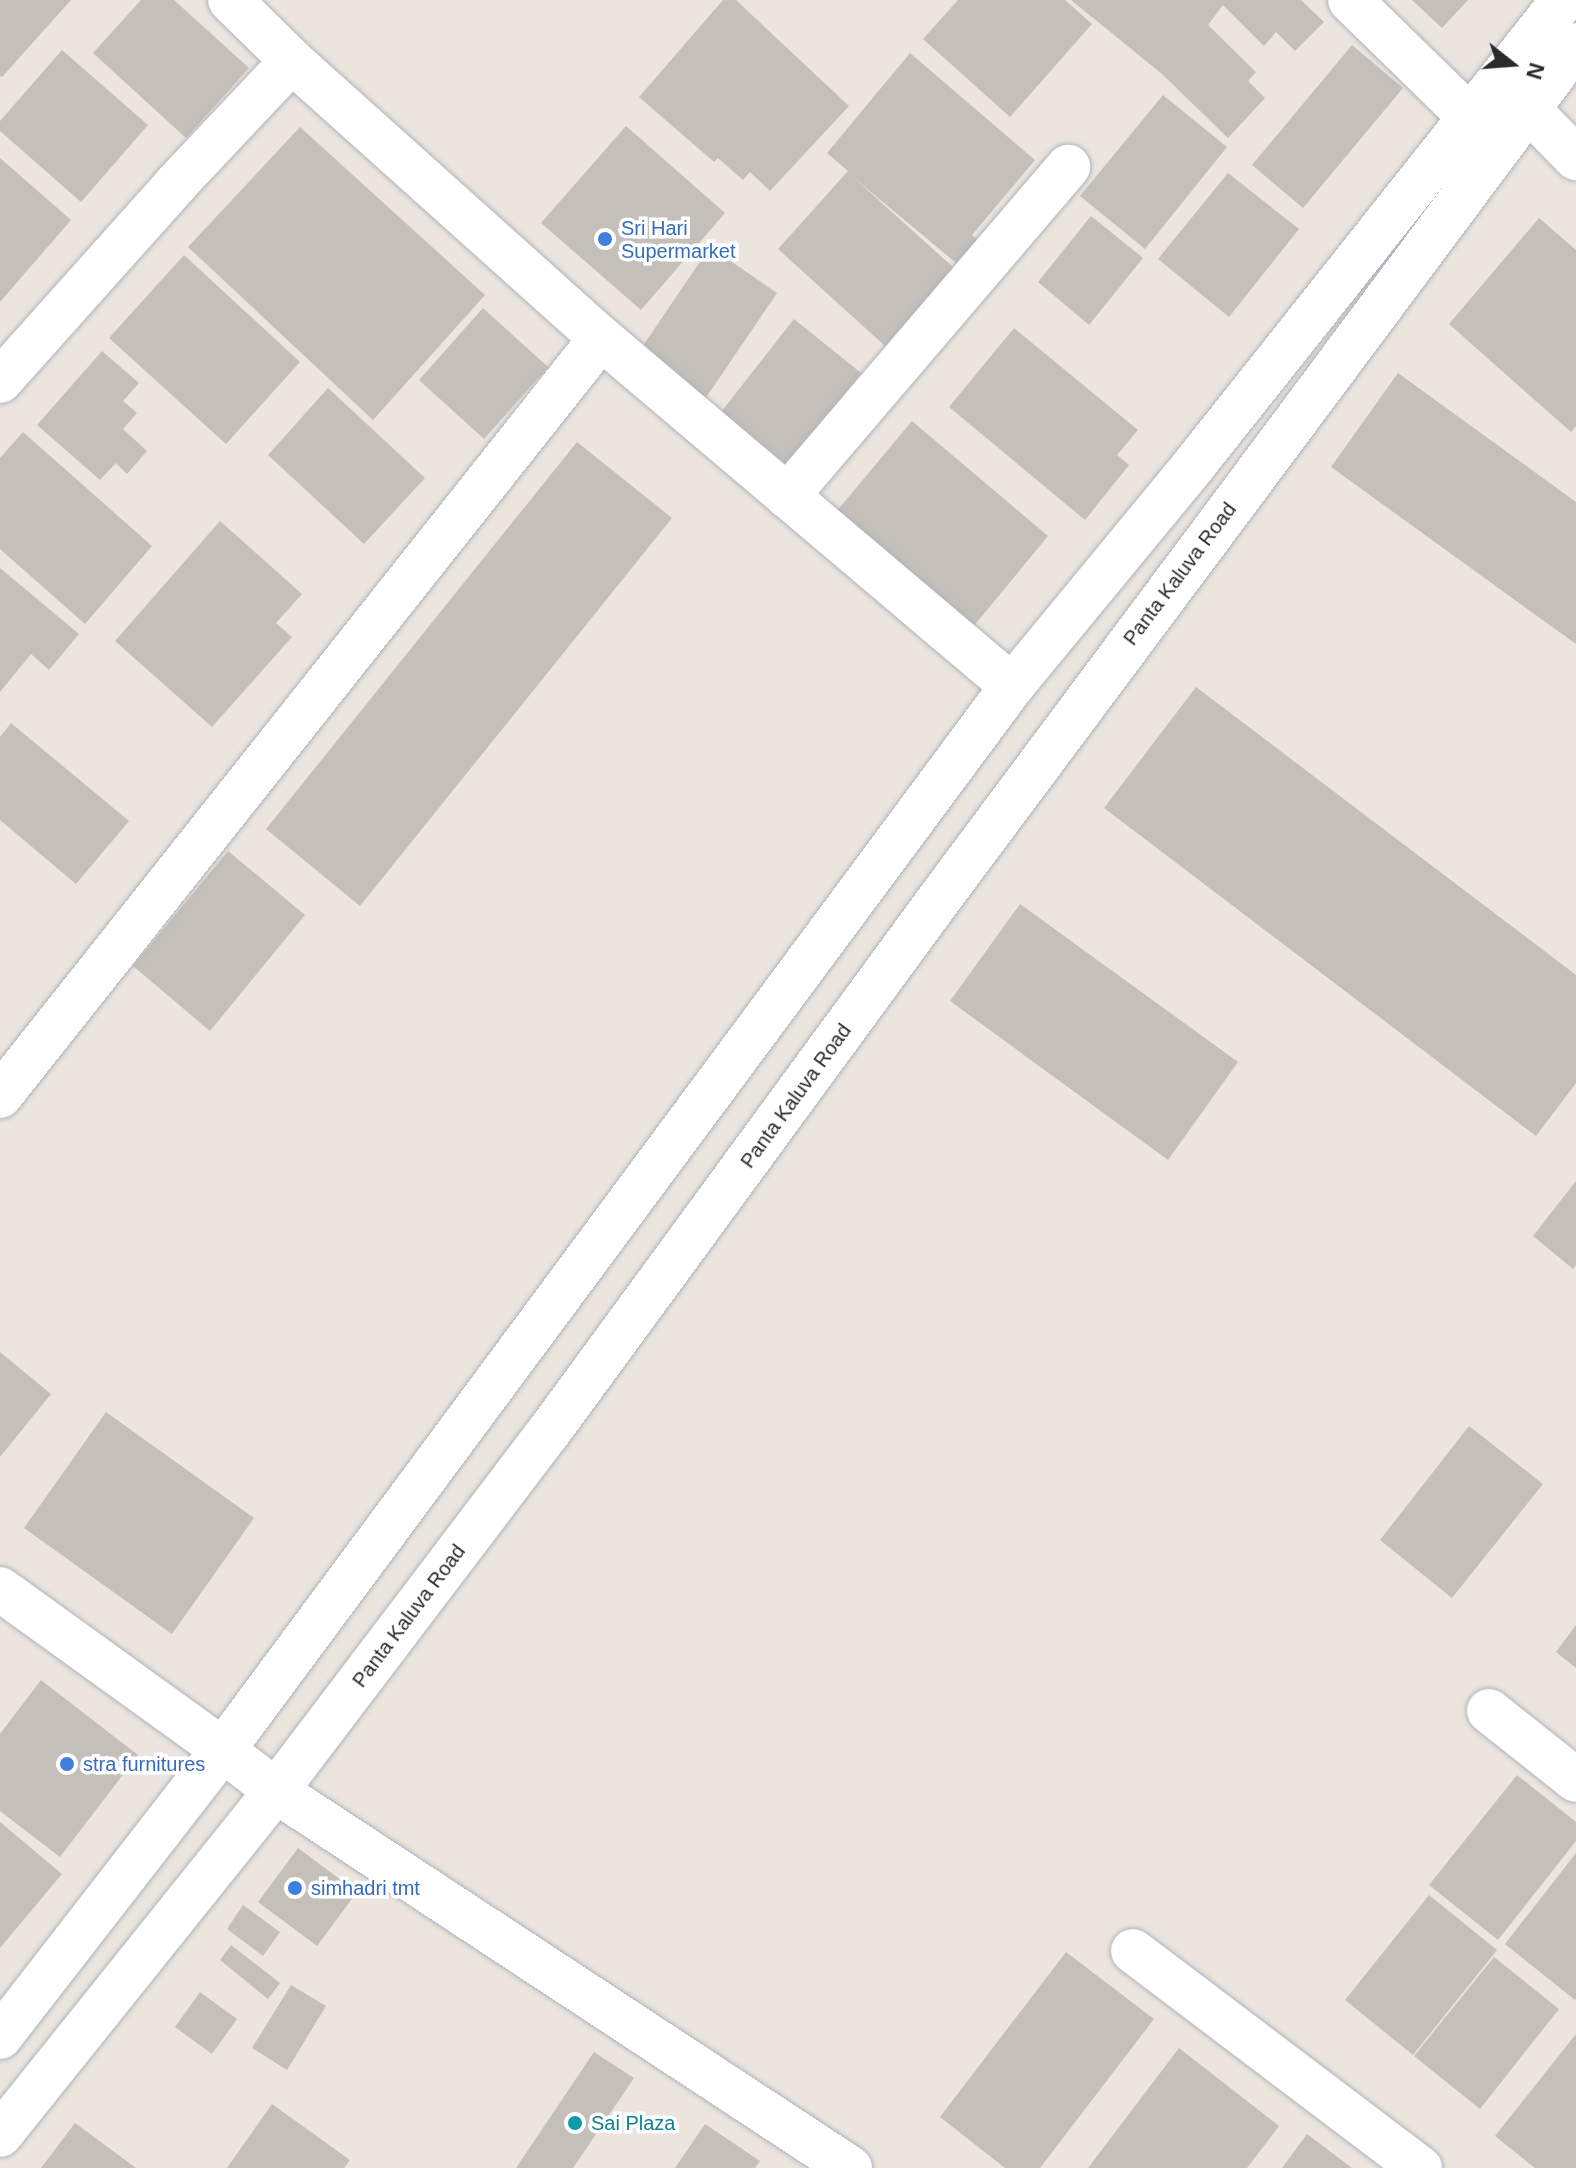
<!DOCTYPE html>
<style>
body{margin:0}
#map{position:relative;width:1576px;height:2168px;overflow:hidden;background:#ebe5dd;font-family:Arial,sans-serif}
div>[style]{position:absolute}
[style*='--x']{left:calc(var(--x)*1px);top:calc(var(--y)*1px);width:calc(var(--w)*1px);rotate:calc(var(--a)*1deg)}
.building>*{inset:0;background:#c4bfb8}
.roads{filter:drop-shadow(0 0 2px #b0b3bd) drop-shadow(0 0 2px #b0b3bd)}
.minor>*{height:44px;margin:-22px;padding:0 22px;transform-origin:22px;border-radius:22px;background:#fff}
.tertiary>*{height:44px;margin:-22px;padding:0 22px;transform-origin:22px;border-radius:22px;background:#fff}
.dots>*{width:22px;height:22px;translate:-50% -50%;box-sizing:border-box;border:4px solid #fff;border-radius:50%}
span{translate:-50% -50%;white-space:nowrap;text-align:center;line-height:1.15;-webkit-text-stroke:7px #fff;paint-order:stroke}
.shop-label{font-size:20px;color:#366cbe}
.left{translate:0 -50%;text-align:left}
.street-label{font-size:20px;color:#2a2a2a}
.culture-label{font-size:20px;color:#0d838f}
.north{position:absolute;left:1472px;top:24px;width:80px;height:80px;-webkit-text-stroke:6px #fff;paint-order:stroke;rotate:107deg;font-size:22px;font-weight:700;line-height:32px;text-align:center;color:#2a2a2a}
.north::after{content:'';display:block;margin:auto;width:28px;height:36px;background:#2a2a2a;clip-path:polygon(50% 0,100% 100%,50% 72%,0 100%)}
</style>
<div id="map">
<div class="building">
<div style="clip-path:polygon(0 0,71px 0,2px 77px,0 76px)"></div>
<div style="clip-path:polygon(141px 0,174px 0,249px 68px,186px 138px,93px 53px)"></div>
<div style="clip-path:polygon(723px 0,736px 0,849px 106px,770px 191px,750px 172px,743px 180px,718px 158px,714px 162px,639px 97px)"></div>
<div style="clip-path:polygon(958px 0,1065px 0,1092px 24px,1010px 117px,923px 39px)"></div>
<div style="clip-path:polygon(1071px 0,1301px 0,1324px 22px,1295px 51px,1276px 32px,1264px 46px,1223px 5px,1208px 25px,1256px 72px,1248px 81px,1265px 98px,1228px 138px,1162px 74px)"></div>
<div style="clip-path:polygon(1412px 0,1468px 0,1442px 28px)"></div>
<div style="clip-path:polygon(1352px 45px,1403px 88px,1303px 208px,1252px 165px)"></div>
<div style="clip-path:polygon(62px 50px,148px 125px,81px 202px,0 131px,0 121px)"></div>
<div style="clip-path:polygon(910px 53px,1035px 160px,972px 235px,981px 243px,961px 267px,853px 177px,954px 268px,885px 346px,778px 249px,848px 171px,827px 153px)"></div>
<div style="clip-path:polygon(1163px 95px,1227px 147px,1145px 249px,1080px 196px)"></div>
<div style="clip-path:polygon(626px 126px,725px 213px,641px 310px,541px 223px)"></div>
<div style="clip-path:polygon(300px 127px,485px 295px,373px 420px,188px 247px)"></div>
<div style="clip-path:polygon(0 158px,71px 220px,0 302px)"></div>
<div style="clip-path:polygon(1228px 173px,1299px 229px,1229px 317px,1158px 259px)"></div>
<div style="clip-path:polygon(1091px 216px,1143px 258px,1089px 325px,1038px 282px)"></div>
<div style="clip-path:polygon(1539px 218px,1576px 250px,1576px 426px,1571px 432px,1449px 324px)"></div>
<div style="clip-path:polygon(710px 247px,777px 293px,705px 399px,638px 353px)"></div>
<div style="clip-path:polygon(184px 255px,300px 362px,226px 444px,109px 338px)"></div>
<div style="clip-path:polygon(483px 308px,548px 367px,484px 439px,419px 380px)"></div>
<div style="clip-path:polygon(794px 319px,861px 373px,788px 466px,721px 412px)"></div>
<div style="clip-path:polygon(1014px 328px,1138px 430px,1117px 455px,1129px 465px,1085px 520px,949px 407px)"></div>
<div style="clip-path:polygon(102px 351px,139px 383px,123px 401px,137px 413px,123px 429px,147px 451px,127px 474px,116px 463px,100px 480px,37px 425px)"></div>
<div style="clip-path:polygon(1398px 373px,1576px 502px,1576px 644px,1331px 467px)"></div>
<div style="clip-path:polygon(328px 388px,425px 478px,364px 544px,268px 455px)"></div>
<div style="clip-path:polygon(912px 421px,1048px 536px,968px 633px,831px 518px)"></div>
<div style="clip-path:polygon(23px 432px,152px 546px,85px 624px,0 549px,0 458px)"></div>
<div style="clip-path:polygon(577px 442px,672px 518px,360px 906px,266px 829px)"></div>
<div style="clip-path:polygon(220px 521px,302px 594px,276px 623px,292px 637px,212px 727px,115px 641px)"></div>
<div style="clip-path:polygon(0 568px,79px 634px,49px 670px,31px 654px,0 692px)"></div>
<div style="clip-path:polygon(1196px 687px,1576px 975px,1576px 1083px,1536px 1136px,1104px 808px)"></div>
<div style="clip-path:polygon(11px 723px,129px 821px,76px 884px,0 820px,0 737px)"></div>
<div style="clip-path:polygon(228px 851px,305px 915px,210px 1031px,133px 966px)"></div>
<div style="clip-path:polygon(1020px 904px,1238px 1062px,1168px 1160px,950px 1001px)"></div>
<div style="clip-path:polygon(1576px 1181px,1576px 1265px,1573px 1269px,1533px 1236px)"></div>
<div style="clip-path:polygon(0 1352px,51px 1394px,0 1457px)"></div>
<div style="clip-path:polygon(106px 1412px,254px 1518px,172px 1634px,24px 1528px)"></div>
<div style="clip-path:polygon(1469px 1426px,1543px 1484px,1452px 1598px,1380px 1540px)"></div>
<div style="clip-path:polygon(1576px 1625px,1576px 1668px,1556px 1652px)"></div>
<div style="clip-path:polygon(41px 1680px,138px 1755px,60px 1857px,0 1811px,0 1734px)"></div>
<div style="clip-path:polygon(1517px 1775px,1576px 1822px,1576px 1841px,1498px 1940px,1429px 1885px)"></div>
<div style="clip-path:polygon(0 1822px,62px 1874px,0 1948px)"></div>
<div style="clip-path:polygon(298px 1848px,357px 1892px,317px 1946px,258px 1902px)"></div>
<div style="clip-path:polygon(1576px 1853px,1576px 1998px,1575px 2000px,1505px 1944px)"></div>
<div style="clip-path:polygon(1429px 1895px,1497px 1950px,1413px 2055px,1345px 2000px)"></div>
<div style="clip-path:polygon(243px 1905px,280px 1932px,263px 1956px,227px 1929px)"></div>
<div style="clip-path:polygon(231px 1945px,280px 1983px,268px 1999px,220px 1960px)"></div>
<div style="clip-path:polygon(1066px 1952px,1154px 2019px,1040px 2168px,1005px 2168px,940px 2117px)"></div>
<div style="clip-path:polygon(1494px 1957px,1559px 2009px,1480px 2109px,1414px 2056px)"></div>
<div style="clip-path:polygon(291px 1985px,326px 2006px,287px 2070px,252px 2048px)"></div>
<div style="clip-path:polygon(200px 1992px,237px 2019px,212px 2054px,175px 2027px)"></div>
<div style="clip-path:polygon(1576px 2034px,1576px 2168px,1535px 2168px,1495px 2136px)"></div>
<div style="clip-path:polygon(1179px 2048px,1279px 2126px,1247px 2168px,1088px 2168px)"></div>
<div style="clip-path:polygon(594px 2052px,634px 2078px,573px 2168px,516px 2168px)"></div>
<div style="clip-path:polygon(272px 2104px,350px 2160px,344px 2168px,227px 2168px)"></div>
<div style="clip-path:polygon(75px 2123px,136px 2168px,41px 2168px)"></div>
<div style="clip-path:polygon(705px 2124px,760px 2161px,755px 2168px,675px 2168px)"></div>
<div style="clip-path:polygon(1307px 2134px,1352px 2168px,1282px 2168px)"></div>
</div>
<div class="roads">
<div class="minor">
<div style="--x:230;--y:0;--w:87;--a:44.5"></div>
<div style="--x:292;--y:61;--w:415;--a:41.9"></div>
<div style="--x:601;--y:338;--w:539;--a:40.26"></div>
<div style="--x:1350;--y:0;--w:168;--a:44.3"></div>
<div style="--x:1528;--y:109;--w:69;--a:45.6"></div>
<div style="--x:0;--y:381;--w:263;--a:-48.2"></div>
<div style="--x:175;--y:185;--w:170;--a:-46.7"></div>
<div style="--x:787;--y:496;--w:433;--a:-49.5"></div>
<div style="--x:0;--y:1096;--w:967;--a:-51.59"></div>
<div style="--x:0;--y:1589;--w:275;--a:35.8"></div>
<div style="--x:1489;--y:1711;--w:111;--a:38.4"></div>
<div style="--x:1133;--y:1951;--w:360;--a:37.1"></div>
</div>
<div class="tertiary">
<div style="--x:223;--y:1750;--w:67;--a:37.7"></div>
<div style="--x:276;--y:1791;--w:687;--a:33.3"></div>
<div style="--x:0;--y:2037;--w:363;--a:-52.2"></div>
<div style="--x:223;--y:1750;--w:1325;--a:-53.44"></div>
<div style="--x:1012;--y:686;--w:286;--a:-50.5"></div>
<div style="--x:1194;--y:465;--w:594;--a:-51.57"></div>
<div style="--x:0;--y:2135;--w:441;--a:-51.3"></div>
<div style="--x:276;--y:1791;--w:450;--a:-52.8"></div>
<div style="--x:548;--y:1433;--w:658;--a:-53.77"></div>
<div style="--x:937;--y:902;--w:1069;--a:-53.29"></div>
</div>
</div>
<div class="dots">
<div style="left:605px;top:239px;background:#3f7fe0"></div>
<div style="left:67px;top:1764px;background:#3f7fe0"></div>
<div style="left:295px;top:1888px;background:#3f7fe0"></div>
<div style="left:575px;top:2123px;background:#0f9aa8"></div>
</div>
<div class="shop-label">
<span class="left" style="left:621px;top:240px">Sri Hari<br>Supermarket</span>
<span class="left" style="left:83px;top:1764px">stra furnitures</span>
<span class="left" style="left:311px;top:1888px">simhadri tmt</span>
</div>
<div class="street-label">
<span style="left:1180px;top:574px;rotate:-53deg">Panta Kaluva Road</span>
<span style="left:796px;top:1096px;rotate:-54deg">Panta Kaluva Road</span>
<span style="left:409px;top:1616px;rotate:-53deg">Panta Kaluva Road</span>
</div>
<div class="culture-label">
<span class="left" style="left:591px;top:2123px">Sai Plaza</span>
</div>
<div class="north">N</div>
</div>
